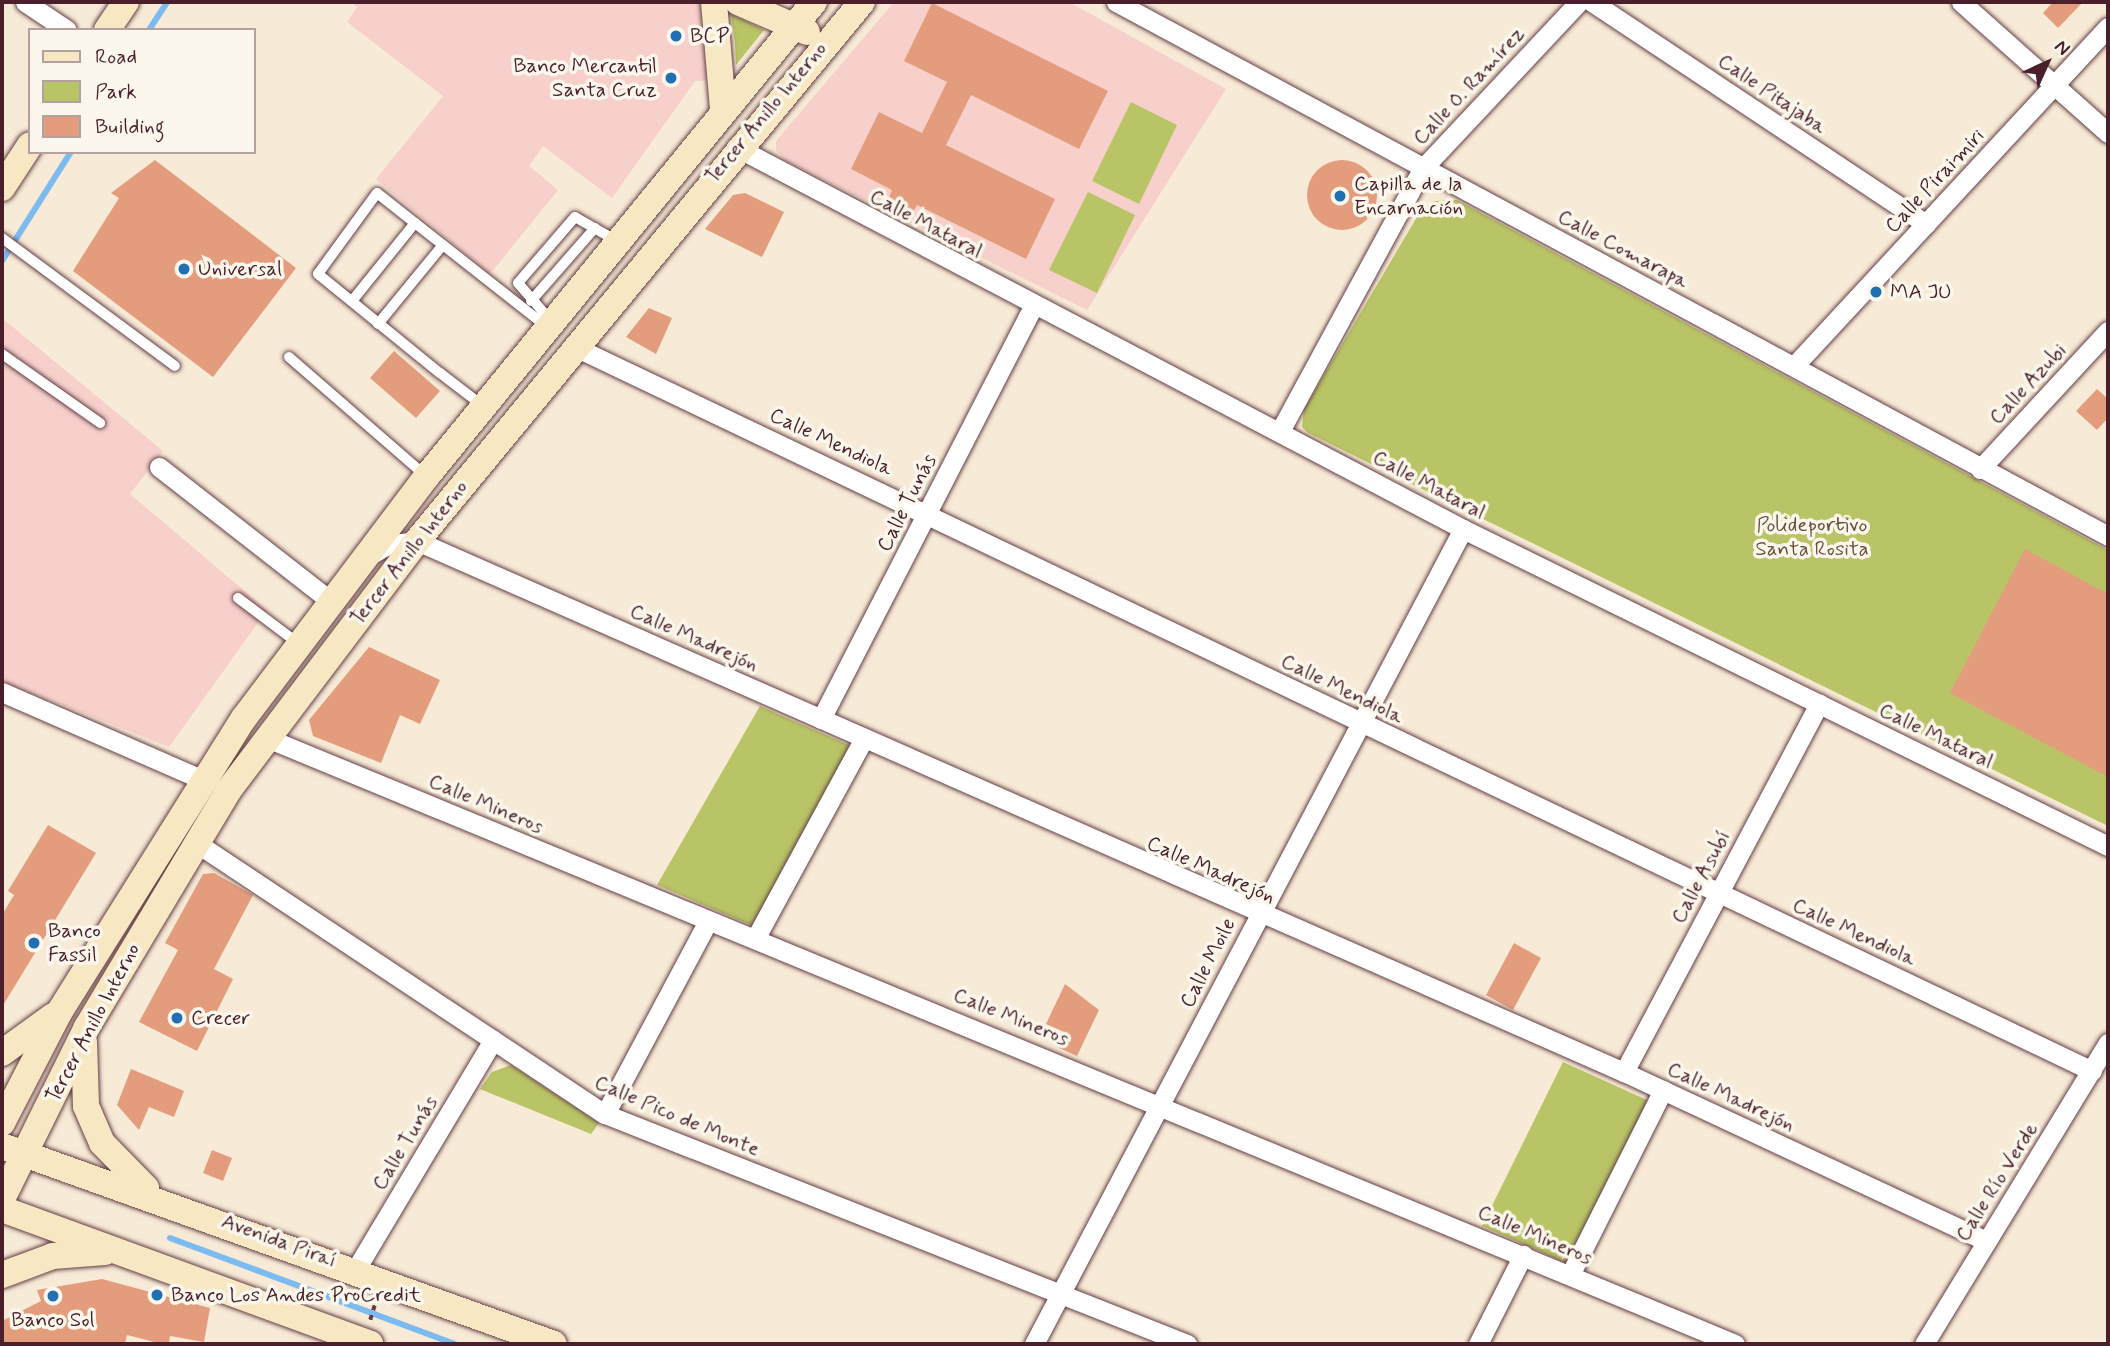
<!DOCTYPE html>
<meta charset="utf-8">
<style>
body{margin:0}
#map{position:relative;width:2110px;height:1346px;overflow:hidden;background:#f7ead6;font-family:Mynerve,sans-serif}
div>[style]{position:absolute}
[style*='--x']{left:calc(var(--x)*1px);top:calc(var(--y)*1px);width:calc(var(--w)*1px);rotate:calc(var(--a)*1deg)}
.built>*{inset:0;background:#f7d0cb}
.green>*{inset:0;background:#b8c466}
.stream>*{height:6px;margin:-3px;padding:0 3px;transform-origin:3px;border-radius:3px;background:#7bbbf0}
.building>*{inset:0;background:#e39d7d}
.round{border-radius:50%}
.path>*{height:3.5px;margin-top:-1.75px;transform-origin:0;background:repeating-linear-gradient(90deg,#643d45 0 5px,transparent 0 10px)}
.roads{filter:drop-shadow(0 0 2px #643d45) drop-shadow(0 0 2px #643d45)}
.lane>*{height:10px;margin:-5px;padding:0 5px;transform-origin:5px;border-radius:5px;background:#fff}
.street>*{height:19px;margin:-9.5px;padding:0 9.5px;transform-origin:9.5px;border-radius:9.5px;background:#fff}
.secondary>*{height:26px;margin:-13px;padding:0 13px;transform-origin:13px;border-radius:13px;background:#f7e8c3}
.dots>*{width:19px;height:19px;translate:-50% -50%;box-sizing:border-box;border:4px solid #fbf7ec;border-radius:50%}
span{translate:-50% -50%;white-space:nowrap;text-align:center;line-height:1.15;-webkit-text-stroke:7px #fbf7ec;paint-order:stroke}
.poi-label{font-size:21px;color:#4a1f2b}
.left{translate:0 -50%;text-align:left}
.right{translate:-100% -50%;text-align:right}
.street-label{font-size:21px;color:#4a1f2b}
.park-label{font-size:21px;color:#6b513d}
.frame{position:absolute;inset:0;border:4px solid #4a1f2b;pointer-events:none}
.legend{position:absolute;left:28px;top:28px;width:228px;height:126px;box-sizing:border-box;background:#fbf7ec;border:2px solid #b4a19f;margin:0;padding:9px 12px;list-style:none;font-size:21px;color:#4a1f2b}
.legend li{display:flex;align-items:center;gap:14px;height:35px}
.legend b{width:35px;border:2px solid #b4a19f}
.north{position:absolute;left:2012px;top:28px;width:70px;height:70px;-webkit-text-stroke:5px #fbf7ec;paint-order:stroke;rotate:45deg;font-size:19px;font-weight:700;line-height:28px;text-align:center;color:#4a1f2b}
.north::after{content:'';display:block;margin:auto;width:24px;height:32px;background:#4a1f2b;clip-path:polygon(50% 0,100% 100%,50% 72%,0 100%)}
</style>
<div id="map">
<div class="built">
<div style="clip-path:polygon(351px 2px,702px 2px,713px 80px,695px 81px,612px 198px,543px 146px,529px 166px,558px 190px,490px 274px,376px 179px,443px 96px,347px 22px,357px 7px)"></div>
<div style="clip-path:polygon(894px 2px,1069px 2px,1226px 89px,1087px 310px,786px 161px,776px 150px,776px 141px)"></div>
<div style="clip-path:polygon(2px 318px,163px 451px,130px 494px,267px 610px,169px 747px,2px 681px)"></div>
</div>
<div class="green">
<div style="clip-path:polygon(731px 14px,764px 30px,736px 65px,735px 45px)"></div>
<div style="clip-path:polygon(1131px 102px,1177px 125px,1139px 204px,1092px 181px)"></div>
<div style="clip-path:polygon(1088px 192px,1135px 215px,1097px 293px,1049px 270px)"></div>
<div style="clip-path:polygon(1457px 200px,2108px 550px,2108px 826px,1308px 433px,1302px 427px,1304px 409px,1421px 210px,1434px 201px)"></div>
<div style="clip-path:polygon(760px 706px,851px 746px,753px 926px,657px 885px)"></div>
<div style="clip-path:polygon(1563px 1062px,1649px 1101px,1566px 1263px,1482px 1226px)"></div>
<div style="clip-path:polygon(511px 1065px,599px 1123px,591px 1134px,480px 1089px,492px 1072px)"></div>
</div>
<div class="stream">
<div style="--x:149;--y:30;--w:33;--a:-57"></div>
<div style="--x:2;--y:261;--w:129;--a:-57.7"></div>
<div style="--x:170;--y:1238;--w:304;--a:20.4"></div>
</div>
<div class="building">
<div style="clip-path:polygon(2053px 2px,2083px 2px,2058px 28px,2043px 13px)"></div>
<div style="clip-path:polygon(932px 3px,1108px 91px,1079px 149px,971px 95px,946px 145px,1055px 199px,1026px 259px,917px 205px,910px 217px,886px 205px,892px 190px,851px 169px,879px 112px,922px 133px,947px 82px,904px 61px)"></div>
<div style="clip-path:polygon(155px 160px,296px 268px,213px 377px,73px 271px,119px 198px,111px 193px)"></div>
<div class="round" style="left:1307px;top:160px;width:70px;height:70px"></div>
<div style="clip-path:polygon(745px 193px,784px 212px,762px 257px,705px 229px,733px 195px)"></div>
<div style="clip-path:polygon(649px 308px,672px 318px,656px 354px,626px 337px)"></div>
<div style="clip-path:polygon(394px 351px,440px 391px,416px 418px,370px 378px)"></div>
<div style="clip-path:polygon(2097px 389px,2108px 399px,2108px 418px,2097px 430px,2076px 411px)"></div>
<div style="clip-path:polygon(2025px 549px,2108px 594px,2108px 777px,1950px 693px)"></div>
<div style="clip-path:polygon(369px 647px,440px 680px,420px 724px,400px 715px,381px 763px,313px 736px,309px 720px)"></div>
<div style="clip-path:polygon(48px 825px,96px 853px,2px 1007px,2px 915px,14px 895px,8px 891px)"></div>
<div style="clip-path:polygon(214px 873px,253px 895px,214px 969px,233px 979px,197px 1051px,139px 1022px,178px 950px,165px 943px,203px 874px)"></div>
<div style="clip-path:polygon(1514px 943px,1541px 958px,1513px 1010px,1486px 995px)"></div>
<div style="clip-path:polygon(1065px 984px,1099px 1010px,1077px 1056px,1057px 1047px,1064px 1032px,1046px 1024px)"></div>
<div style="clip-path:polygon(131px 1069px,184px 1091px,174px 1117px,149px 1107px,139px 1130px,117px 1105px)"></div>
<div style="clip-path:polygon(212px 1150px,232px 1158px,223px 1181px,203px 1173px)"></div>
<div style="clip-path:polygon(102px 1279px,210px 1308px,204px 1342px,170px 1336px,169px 1344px,162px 1344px,127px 1335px,125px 1344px,2px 1344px,2px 1321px,41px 1301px,37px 1290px)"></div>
</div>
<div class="path">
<div style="--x:370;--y:1320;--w:17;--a:-73"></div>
</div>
<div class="roads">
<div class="lane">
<div style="--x:415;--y:223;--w:167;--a:38.2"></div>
<div style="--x:2;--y:238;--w:215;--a:36.5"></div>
<div style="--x:352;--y:301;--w:100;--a:-51.1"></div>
<div style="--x:415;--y:223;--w:48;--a:-141.7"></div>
<div style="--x:377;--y:193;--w:100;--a:126.1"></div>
<div style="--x:318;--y:274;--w:157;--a:39.1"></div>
<div style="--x:440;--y:373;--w:54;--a:37.5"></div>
<div style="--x:531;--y:301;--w:97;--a:-48.8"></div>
<div style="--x:551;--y:321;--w:50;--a:-131"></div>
<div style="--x:518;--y:283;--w:87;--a:-49.2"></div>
<div style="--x:575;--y:217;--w:48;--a:29.7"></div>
<div style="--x:378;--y:324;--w:102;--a:-50.6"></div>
<div style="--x:2;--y:354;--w:120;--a:35.1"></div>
<div style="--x:289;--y:357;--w:181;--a:41"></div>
<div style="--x:238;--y:598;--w:76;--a:37"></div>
</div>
<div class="street">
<div style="--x:25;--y:2;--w:50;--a:33.7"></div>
<div style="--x:1116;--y:2;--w:1127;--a:28.29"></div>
<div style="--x:1592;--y:2;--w:401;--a:33.6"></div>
<div style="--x:1961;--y:2;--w:197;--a:41.7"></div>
<div style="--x:736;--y:147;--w:821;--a:27.72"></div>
<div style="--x:1463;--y:529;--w:719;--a:26.17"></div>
<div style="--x:573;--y:346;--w:1683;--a:25.51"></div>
<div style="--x:1794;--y:366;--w:462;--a:-47.2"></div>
<div style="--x:1280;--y:431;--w:299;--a:-61.5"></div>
<div style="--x:1423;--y:168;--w:228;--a:-46.8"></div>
<div style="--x:159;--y:467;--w:219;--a:38"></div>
<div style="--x:1980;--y:469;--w:188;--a:-47.2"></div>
<div style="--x:370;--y:555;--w:20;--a:-30"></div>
<div style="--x:387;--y:545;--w:30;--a:-8"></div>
<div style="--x:417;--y:541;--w:1319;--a:23.75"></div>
<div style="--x:1624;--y:1072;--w:400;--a:25"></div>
<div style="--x:2;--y:692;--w:217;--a:23.6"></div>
<div style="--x:821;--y:719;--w:462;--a:-62.8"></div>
<div style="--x:267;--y:738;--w:1588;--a:22.43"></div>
<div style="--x:195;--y:842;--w:492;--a:33.6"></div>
<div style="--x:605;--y:1114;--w:626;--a:21.56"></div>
<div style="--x:755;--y:939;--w:229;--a:-61.5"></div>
<div style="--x:1624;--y:1072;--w:417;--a:-62.1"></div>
<div style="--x:605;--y:1114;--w:219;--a:-61.9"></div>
<div style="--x:356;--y:1269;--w:267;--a:-59.1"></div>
<div style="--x:1570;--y:1275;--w:207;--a:-63.3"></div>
<div style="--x:1034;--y:1344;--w:921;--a:-62.24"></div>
<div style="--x:1478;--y:1344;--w:100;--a:-63.2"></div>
<div style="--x:1924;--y:1344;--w:353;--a:-58.6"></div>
</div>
<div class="secondary">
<div style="--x:714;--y:2;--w:107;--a:85.2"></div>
<div style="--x:738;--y:2;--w:75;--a:23.5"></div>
<div style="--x:107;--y:30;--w:34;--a:-56"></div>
<div style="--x:2;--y:188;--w:51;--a:-56.9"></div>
<div style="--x:84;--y:1042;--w:64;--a:88.2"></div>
<div style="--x:86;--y:1106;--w:40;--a:66.6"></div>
<div style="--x:102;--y:1143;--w:63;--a:45.6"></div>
<div style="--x:2;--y:1053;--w:63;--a:-36"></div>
<div style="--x:2;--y:1123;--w:126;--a:-62.6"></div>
<div style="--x:60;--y:1011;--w:346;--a:-57.9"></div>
<div style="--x:244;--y:718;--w:303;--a:-52.9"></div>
<div style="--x:427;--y:476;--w:612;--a:-50.77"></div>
<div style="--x:2;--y:1146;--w:586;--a:19.73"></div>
<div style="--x:2;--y:1199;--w:192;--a:-63.7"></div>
<div style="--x:87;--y:1027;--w:275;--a:-59.1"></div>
<div style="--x:228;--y:791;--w:313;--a:-52.9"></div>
<div style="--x:417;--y:541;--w:699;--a:-50.46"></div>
<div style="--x:2;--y:1209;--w:392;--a:20.1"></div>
<div style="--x:2;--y:1275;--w:54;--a:-20.4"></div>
<div style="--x:53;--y:1256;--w:52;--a:-4.4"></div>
</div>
</div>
<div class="dots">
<div style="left:676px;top:36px;background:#1f6fb2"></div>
<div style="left:671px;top:78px;background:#1f6fb2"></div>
<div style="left:1340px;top:196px;background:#1f6fb2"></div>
<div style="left:184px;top:269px;background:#1f6fb2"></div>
<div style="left:1876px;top:292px;background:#1f6fb2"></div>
<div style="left:34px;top:943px;background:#1f6fb2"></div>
<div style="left:177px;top:1018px;background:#1f6fb2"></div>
<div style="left:157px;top:1295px;background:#1f6fb2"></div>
<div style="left:53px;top:1296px;background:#1f6fb2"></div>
</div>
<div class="poi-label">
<span class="left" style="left:690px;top:36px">BCP</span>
<span class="right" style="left:657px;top:78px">Banco Mercantil<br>Santa Cruz</span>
<span class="left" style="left:1354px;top:196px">Capilla de la<br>Encarnación</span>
<span class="left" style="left:198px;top:269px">Universal</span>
<span class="left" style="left:1890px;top:292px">MA JU</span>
<span class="left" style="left:48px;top:943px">Banco<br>Fassil</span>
<span class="left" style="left:191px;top:1018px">Crecer</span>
<span class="left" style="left:171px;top:1295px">Banco Los Andes ProCredit</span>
<span style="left:53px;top:1320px">Banco Sol</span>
</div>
<div class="street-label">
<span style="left:1469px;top:86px;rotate:-47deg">Calle O. Ramírez</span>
<span style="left:1772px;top:94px;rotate:34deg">Calle Pitajaba</span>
<span style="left:766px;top:113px;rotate:-50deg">Tercer Anillo Interno</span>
<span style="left:1935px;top:181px;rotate:-47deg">Calle Piraimiri</span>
<span style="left:926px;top:224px;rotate:28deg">Calle Mataral</span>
<span style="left:1623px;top:249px;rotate:28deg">Calle Comarapa</span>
<span style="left:2028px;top:384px;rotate:-47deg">Calle Azubi</span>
<span style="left:831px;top:442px;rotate:25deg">Calle Mendiola</span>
<span style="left:1429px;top:485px;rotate:28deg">Calle Mataral</span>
<span style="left:907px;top:503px;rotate:-63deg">Calle Tunás</span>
<span style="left:409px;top:553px;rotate:-52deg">Tercer Anillo Interno</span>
<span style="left:694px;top:638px;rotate:24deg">Calle Madrejón</span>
<span style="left:1342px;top:689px;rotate:26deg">Calle Mendiola</span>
<span style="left:1936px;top:736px;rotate:26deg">Calle Mataral</span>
<span style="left:486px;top:804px;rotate:23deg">Calle Mineros</span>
<span style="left:1211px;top:870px;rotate:24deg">Calle Madrejón</span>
<span style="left:1701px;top:877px;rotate:-62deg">Calle Asubí</span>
<span style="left:1854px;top:932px;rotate:25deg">Calle Mendiola</span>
<span style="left:1208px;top:963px;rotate:-63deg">Calle Moile</span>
<span style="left:1011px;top:1017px;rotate:22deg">Calle Mineros</span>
<span style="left:93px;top:1023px;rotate:-62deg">Tercer Anillo Interno</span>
<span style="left:1731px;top:1097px;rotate:25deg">Calle Madrejón</span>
<span style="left:677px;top:1116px;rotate:23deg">Calle Pico de Monte</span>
<span style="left:405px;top:1143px;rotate:-59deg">Calle Tunás</span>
<span style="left:1997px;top:1182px;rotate:-58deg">Calle Río Verde</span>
<span style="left:1535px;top:1235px;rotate:23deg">Calle Mineros</span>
<span style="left:279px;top:1241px;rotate:20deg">Avenida Piraí</span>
</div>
<div class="park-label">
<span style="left:1812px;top:537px">Polideportivo<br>Santa Rosita</span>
</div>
<div class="frame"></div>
<ul class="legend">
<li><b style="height:9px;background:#f7e8c3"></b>Road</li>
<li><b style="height:19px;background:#b8c466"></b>Park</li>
<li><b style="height:19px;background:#e39d7d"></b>Building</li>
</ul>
<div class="north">N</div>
</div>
